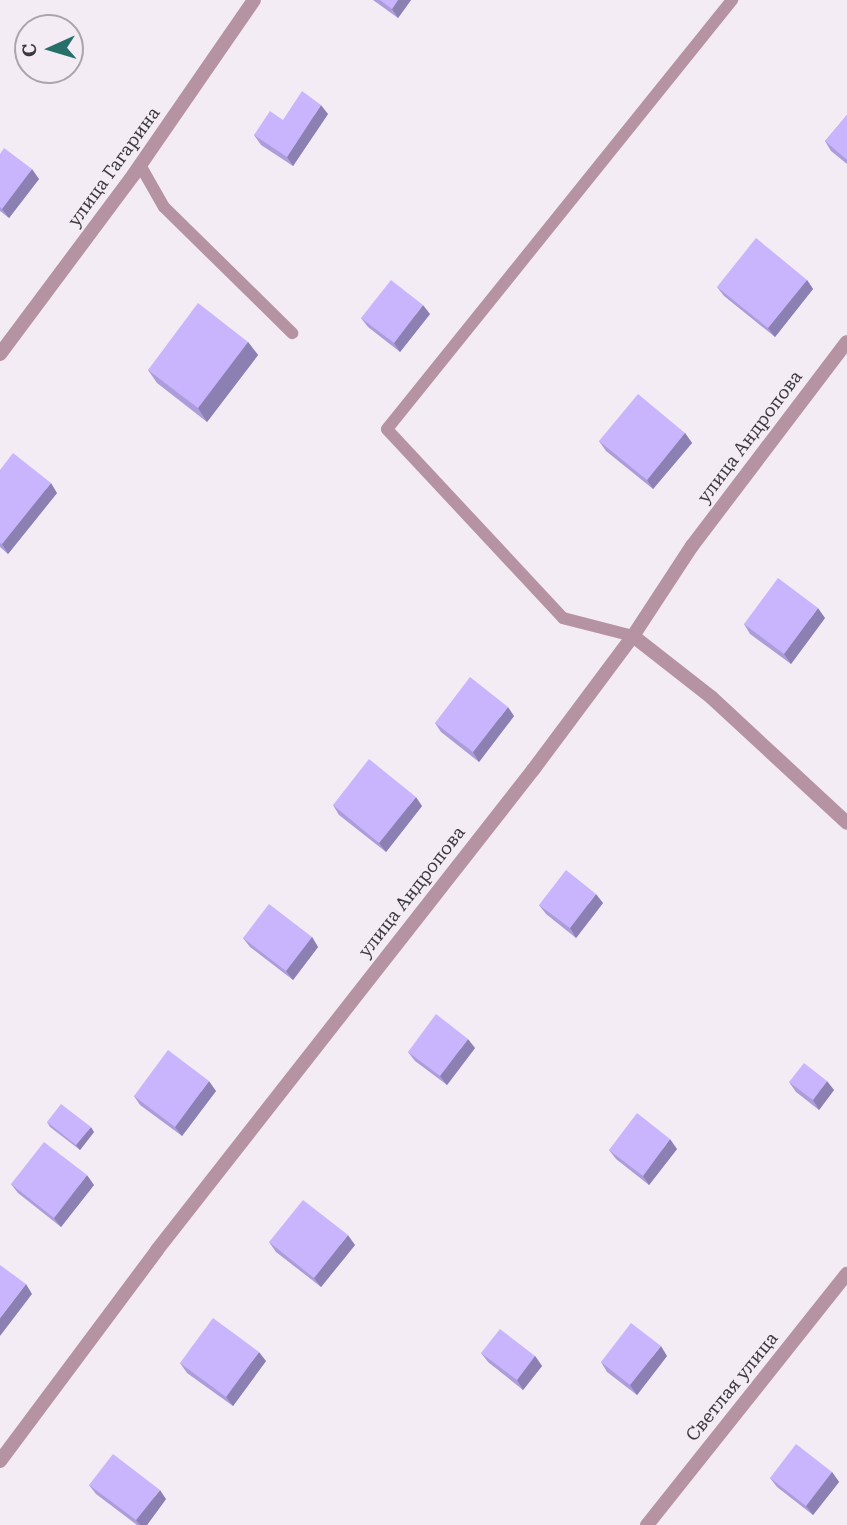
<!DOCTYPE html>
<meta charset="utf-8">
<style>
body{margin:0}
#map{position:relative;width:847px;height:1525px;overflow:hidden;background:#f4ecf5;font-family:"Roboto Serif",serif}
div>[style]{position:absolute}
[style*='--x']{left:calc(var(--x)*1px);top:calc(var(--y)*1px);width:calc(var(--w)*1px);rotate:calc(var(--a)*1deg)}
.service>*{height:12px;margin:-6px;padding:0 6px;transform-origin:6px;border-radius:6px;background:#b693a2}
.minor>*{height:14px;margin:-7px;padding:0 7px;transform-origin:7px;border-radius:7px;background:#b693a2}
.tertiary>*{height:14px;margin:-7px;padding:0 7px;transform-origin:7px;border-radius:7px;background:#b693a2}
.wall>*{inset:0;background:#ac9cda}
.shaded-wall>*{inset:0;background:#8c7fb2}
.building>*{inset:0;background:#c8b5fe}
span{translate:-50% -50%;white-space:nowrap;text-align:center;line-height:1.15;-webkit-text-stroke:5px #f4ecf5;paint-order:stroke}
.street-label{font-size:18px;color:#3c393d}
.north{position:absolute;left:14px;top:14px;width:70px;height:70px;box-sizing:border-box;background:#f4ecf5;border:2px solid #aaa4ab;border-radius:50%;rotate:266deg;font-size:19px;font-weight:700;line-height:28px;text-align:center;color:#3c393d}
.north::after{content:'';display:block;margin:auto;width:24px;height:32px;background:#27706a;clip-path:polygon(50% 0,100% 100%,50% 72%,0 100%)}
</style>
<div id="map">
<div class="service">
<div style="--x:140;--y:165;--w:48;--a:60.3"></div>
<div style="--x:164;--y:207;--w:180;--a:44.5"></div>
<div style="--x:633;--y:636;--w:72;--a:-165.6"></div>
<div style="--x:563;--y:618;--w:258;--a:-133"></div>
<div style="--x:387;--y:429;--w:551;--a:-51.19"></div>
</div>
<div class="minor">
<div style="--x:0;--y:354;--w:224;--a:-53.3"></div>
<div style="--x:134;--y:174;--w:211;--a:-55.4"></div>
<div style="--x:633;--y:636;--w:99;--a:38"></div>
<div style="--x:711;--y:697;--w:185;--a:42.8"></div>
<div style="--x:647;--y:1525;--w:321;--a:-51.5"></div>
</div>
<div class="tertiary">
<div style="--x:0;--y:1461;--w:263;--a:-53.3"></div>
<div style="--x:157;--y:1250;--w:610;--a:-51.93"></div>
<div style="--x:533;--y:770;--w:167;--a:-53.3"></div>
<div style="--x:633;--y:636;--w:108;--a:-56.8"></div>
<div style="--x:692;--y:546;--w:256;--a:-52.8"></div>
</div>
<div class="wall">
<div style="clip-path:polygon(373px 0,411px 0,398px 18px)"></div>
<div style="clip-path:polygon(328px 114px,293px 166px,261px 145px,254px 135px,283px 120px)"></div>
<div style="clip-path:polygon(847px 115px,847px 164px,831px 151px,825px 141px)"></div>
<div style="clip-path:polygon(0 154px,39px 179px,9px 218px,0 211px)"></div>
<div style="clip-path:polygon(807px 280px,813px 289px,775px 337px,724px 296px,717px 287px)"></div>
<div style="clip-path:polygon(430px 314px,400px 352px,368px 327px,361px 318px)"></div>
<div style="clip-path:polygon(248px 342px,258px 355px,207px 422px,157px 383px,148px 370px)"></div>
<div style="clip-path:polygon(685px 433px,692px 443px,653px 489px,606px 451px,599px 441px)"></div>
<div style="clip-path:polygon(0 470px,57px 493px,8px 554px,0 547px)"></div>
<div style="clip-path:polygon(825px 618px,791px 664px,750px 634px,744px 624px)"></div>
<div style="clip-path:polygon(514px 716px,479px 762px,441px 732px,435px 723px)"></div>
<div style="clip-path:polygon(333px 805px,422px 806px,386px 852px,339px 815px)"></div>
<div style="clip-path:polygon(603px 903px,576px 938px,546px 914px,539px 905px)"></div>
<div style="clip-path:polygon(312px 937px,318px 947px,293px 980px,250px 947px,243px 938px)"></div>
<div style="clip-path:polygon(475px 1048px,447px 1085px,415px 1061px,408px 1052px)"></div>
<div style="clip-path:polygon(789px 1082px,834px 1090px,819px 1110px,796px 1092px)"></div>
<div style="clip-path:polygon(216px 1091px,182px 1136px,140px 1105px,134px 1096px)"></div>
<div style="clip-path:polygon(47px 1122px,94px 1132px,80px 1150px,50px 1127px)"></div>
<div style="clip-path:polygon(677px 1149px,649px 1185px,616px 1159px,609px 1150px)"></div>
<div style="clip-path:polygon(11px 1184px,94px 1185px,61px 1227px,18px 1193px)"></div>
<div style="clip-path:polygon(269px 1242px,355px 1245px,321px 1287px,276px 1252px)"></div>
<div style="clip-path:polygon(481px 1353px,535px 1356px,542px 1366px,523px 1390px,488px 1362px)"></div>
<div style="clip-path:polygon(667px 1356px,637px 1395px,607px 1372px,601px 1362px)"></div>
<div style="clip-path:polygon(266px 1361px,233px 1406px,187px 1373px,180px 1363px)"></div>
<div style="clip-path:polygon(832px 1472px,839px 1482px,813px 1515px,777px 1487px,770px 1478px)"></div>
<div style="clip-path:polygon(89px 1485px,166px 1499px,147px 1525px,137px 1525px,96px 1494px)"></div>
</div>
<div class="shaded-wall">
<div style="clip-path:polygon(398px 0,411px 0,398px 18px,392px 9px)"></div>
<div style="clip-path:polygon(321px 105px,328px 114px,293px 166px,287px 157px)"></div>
<div style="clip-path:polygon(32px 169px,39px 179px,9px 218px,2px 209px)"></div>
<div style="clip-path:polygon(807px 280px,813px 289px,775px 337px,768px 328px)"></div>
<div style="clip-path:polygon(423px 305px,430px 314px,400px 352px,394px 343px)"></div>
<div style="clip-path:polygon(248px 342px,258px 355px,207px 422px,198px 408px)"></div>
<div style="clip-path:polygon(685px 433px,692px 443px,653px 489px,647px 480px)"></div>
<div style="clip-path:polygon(51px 483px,57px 493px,8px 554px,2px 544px)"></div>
<div style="clip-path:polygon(818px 608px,825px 618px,791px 664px,784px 654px)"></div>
<div style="clip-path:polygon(508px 707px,514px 716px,479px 762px,473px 752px)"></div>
<div style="clip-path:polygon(416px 797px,422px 806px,386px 852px,379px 843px)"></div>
<div style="clip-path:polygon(596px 894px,603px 903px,576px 938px,570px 928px)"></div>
<div style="clip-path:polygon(312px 937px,318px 947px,293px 980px,286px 971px)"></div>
<div style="clip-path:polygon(468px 1039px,475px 1048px,447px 1085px,440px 1076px)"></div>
<div style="clip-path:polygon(209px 1081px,216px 1091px,182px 1136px,175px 1127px)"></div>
<div style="clip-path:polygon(827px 1081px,834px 1090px,819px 1110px,813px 1100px)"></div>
<div style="clip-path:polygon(91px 1127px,94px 1132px,80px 1150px,76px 1145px)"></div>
<div style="clip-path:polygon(670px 1139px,677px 1149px,649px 1185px,643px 1176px)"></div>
<div style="clip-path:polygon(87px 1175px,94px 1185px,61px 1227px,54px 1218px)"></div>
<div style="clip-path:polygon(348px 1235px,355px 1245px,321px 1287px,314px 1278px)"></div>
<div style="clip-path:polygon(26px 1284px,32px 1294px,0 1336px,0 1318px)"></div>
<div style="clip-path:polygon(661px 1346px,667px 1356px,637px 1395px,630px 1385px)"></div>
<div style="clip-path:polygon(259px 1352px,266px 1361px,233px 1406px,226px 1397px)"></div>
<div style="clip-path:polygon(535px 1356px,542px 1366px,523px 1390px,517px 1380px)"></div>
<div style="clip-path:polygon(832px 1472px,839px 1482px,813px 1515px,806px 1506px)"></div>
<div style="clip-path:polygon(160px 1490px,166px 1499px,147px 1525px,140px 1525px,136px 1520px)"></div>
</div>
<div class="building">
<div style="clip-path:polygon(380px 0,398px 0,392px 9px)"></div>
<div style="clip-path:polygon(302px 91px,321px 105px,287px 157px,254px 135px,270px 111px,283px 120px)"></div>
<div style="clip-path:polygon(847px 115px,847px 160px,825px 141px)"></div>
<div style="clip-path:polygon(4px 148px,32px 169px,2px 209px,0 207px,0 154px)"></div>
<div style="clip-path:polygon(756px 238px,807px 280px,768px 328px,717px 287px)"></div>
<div style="clip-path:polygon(391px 280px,423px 305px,394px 343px,361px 318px)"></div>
<div style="clip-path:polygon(198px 303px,248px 342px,198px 408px,148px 370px)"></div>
<div style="clip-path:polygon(638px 394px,685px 433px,647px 480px,599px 441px)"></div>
<div style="clip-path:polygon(13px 453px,51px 483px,2px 544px,0 543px,0 470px)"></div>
<div style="clip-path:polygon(778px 578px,818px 608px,784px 654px,744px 624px)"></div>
<div style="clip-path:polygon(470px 677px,508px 707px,473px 752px,435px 723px)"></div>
<div style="clip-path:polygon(369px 759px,416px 797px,379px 843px,333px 805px)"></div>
<div style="clip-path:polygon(566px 870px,596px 894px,570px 928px,539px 905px)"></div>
<div style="clip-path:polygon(269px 904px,312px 937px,286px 971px,243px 938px)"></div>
<div style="clip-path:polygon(436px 1014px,468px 1039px,440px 1076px,408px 1052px)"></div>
<div style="clip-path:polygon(168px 1050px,209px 1081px,175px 1127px,134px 1096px)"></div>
<div style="clip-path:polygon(804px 1063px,827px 1081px,813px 1100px,789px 1082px)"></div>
<div style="clip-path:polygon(61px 1104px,91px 1127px,76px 1145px,47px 1122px)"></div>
<div style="clip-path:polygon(637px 1113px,670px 1139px,643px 1176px,609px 1150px)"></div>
<div style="clip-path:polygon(44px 1142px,87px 1175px,54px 1218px,11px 1184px)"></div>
<div style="clip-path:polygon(303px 1200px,348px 1235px,314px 1278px,269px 1242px)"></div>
<div style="clip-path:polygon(0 1265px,26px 1284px,0 1318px)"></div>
<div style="clip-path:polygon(213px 1318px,259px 1352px,226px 1397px,180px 1363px)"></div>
<div style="clip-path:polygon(631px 1323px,661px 1346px,630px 1385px,601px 1362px)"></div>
<div style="clip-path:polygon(500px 1329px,535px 1356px,517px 1380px,481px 1353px)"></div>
<div style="clip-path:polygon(796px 1444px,832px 1472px,806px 1506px,770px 1478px)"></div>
<div style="clip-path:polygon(113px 1454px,160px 1490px,136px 1520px,89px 1485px)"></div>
</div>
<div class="street-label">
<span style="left:114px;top:167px;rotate:-54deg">улица Гагарина</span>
<span style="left:750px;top:437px;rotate:-53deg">улица Андропова</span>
<span style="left:412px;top:892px;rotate:-52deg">улица Андропова</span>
<span style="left:732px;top:1387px;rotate:-51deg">Светлая улица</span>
</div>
<div class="north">С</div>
</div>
